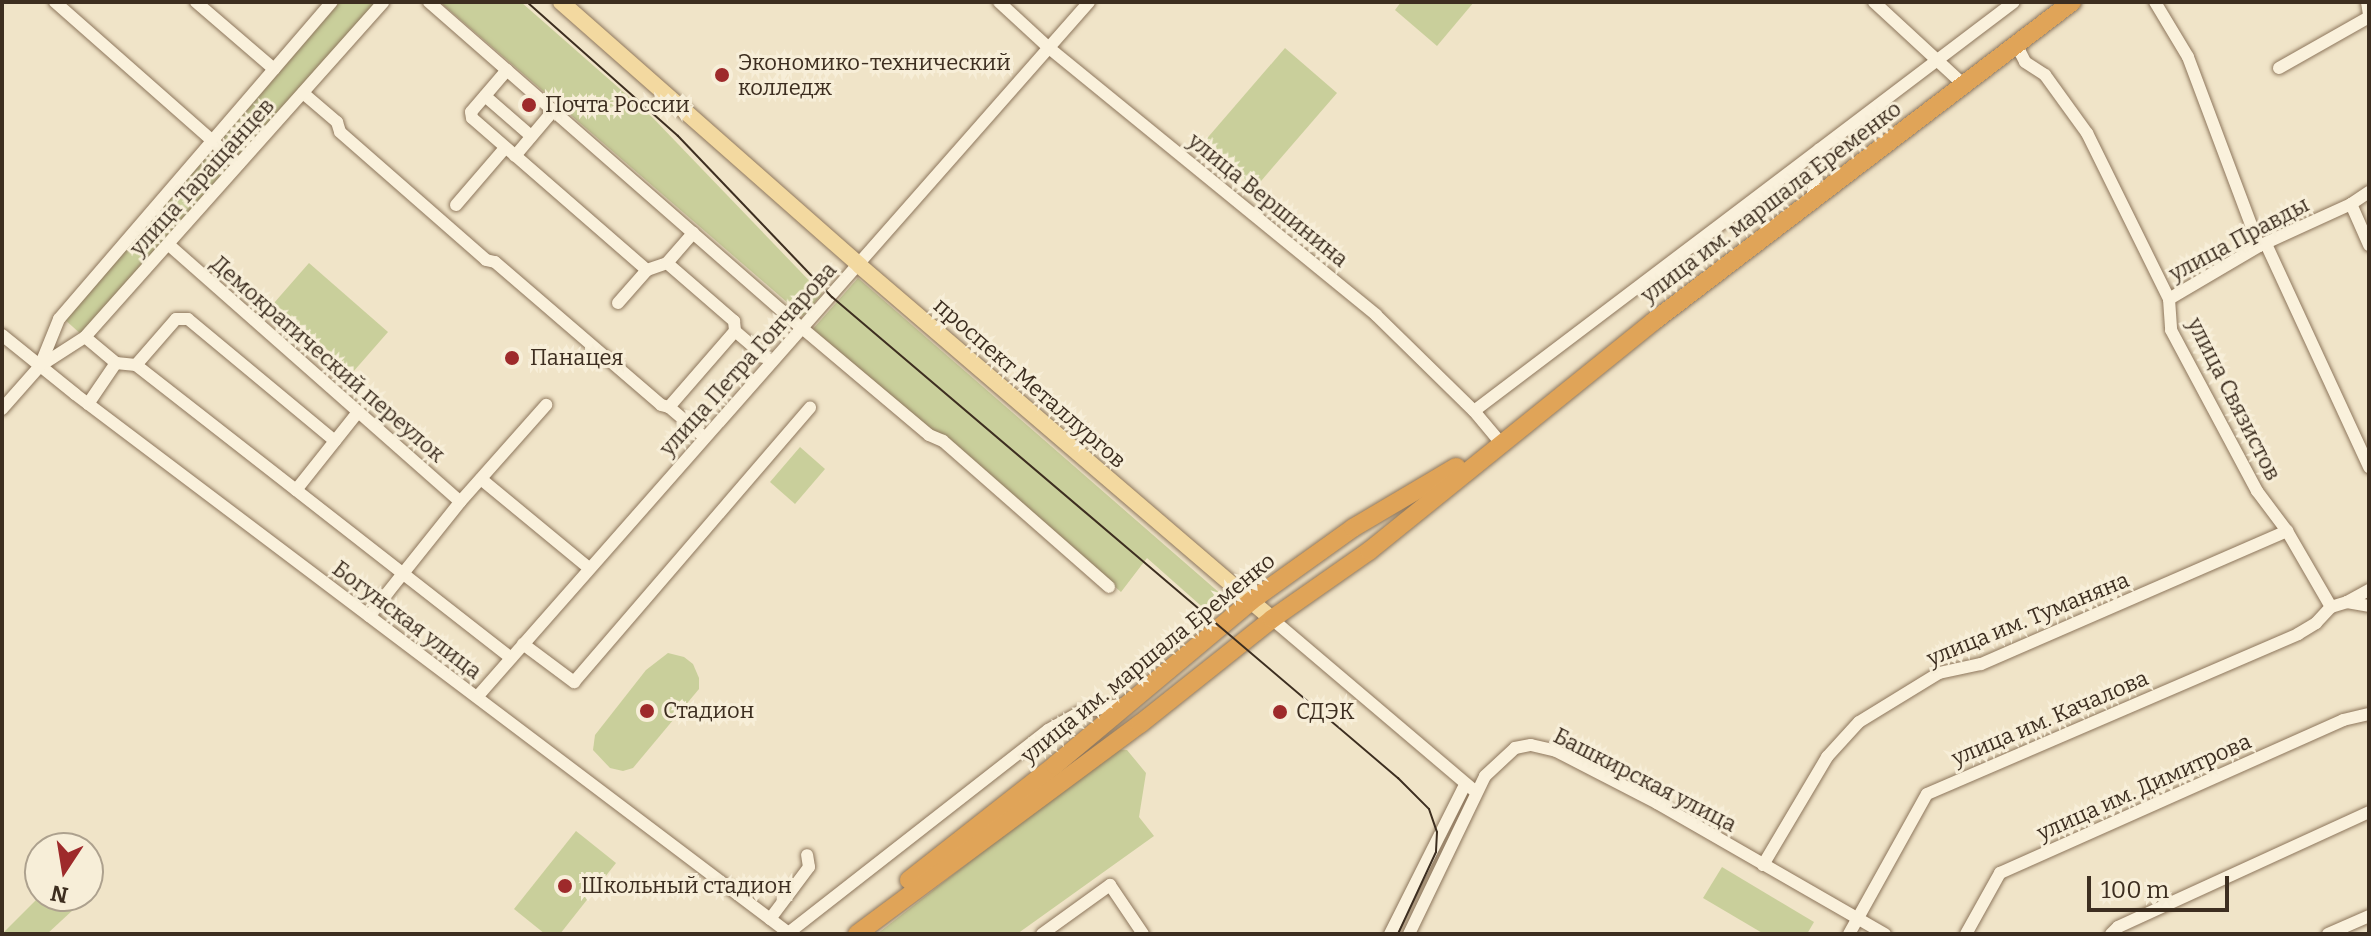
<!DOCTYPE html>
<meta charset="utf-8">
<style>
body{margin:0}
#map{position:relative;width:2371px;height:936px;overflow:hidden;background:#f0e4c8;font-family:Bitter,serif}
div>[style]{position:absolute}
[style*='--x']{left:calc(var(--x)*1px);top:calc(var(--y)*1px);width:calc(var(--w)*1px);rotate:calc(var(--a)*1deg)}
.green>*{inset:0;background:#c9cf9b}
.roads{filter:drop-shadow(0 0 2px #8d765c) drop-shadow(0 0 2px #8d765c)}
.minor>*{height:12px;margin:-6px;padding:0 6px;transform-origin:6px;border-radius:6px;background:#faf1dc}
.major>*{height:16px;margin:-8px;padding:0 8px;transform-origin:8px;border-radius:8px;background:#f3d9a0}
.highway>*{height:18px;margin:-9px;padding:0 9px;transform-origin:9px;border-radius:9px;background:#e0a458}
.tram>*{height:2px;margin:-1px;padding:0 1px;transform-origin:1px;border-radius:1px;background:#3d2e20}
.dots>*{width:22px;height:22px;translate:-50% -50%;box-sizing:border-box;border:4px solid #f7eed8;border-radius:50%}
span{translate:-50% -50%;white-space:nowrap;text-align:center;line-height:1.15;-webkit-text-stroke:6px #f7eed8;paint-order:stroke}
.poi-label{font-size:22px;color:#3d2e20}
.left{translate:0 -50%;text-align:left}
.street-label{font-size:22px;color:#3d2e20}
.frame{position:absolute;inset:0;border:4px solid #3d2e20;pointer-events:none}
.north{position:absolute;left:24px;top:832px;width:80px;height:80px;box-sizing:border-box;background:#f7eed8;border:2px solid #ada18e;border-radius:50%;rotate:192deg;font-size:22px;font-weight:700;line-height:32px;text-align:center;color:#3d2e20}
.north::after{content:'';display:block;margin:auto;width:28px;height:36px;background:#9e2a2b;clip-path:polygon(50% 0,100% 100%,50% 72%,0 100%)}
.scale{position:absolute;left:2087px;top:876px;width:142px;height:36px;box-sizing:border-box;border:4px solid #3d2e20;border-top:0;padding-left:10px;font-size:24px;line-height:28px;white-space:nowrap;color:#3d2e20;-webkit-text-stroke:6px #f7eed8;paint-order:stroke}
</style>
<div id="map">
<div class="green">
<div style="clip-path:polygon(340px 2px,378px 2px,240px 158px,222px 139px)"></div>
<div style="clip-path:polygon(440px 2px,521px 2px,653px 118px,822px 294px,803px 316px)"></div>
<div style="clip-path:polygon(1401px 2px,1474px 2px,1437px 46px,1395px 10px)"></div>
<div style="clip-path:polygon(1285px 48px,1337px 93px,1255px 188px,1203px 143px)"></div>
<div style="clip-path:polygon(212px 148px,232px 167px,82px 335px,64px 319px)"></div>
<div style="clip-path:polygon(309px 263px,388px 332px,353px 372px,274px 303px)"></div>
<div style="clip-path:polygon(858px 278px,1222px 595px,1215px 605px,1208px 612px,1147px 558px,1121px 592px,813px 329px)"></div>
<div style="clip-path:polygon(800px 447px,825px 469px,795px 504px,770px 482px)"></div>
<div style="clip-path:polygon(668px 653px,684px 657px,693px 664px,699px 678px,699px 689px,633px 768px,623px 771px,610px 768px,593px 750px,595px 735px,646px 670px)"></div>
<div style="clip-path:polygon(1114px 749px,1127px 750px,1146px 773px,1139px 817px,1154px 836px,1017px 934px,877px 934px)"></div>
<div style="clip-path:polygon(576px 831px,616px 863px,560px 934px,545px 934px,514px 909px)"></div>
<div style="clip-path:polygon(1722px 867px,1814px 922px,1807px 934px,1764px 934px,1703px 898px)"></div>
<div style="clip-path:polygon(40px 896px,88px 896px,47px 934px,2px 934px)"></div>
</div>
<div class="roads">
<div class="minor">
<div style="--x:55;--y:2;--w:245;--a:41.4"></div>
<div style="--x:196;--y:2;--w:103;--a:40.7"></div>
<div style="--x:429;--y:2;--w:495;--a:41.2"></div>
<div style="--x:802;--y:328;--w:166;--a:40.1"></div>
<div style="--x:929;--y:435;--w:15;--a:23"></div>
<div style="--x:943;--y:441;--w:221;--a:41.3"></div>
<div style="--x:999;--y:2;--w:68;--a:42.6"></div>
<div style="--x:1049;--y:48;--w:422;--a:39.2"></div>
<div style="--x:1376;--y:315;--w:137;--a:44.4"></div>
<div style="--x:1474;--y:411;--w:40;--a:50"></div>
<div style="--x:1874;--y:2;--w:122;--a:42.7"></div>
<div style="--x:2155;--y:2;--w:64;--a:59"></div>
<div style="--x:2188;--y:57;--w:202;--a:69.4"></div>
<div style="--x:2367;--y:2;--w:13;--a:81"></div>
<div style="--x:2016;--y:44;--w:20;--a:63"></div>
<div style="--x:2025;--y:62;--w:24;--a:33"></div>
<div style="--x:2045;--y:75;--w:72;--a:54.1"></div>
<div style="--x:2087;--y:133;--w:185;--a:63.7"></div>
<div style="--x:2169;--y:299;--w:31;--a:86"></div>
<div style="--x:2171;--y:330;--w:183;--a:61.9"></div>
<div style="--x:2257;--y:491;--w:50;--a:53.1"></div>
<div style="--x:2287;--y:531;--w:88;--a:59.9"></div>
<div style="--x:2279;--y:68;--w:103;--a:-29.5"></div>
<div style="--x:507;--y:70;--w:55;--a:130.6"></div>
<div style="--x:471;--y:112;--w:6;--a:81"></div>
<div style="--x:472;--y:118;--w:232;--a:41"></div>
<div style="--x:303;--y:93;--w:45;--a:40.5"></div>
<div style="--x:337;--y:122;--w:10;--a:73"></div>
<div style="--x:340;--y:132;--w:194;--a:41.2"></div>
<div style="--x:486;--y:260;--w:9;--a:13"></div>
<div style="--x:495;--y:262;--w:219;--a:40.7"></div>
<div style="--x:661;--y:405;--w:8;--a:14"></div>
<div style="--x:669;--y:407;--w:45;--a:40.5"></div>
<div style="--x:485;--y:96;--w:61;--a:41"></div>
<div style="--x:515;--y:156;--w:59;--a:-49.8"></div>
<div style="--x:1812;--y:201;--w:52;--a:-82.3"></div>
<div style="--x:2351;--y:204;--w:45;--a:66.3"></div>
<div style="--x:456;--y:205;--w:75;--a:-49.3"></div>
<div style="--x:2266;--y:244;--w:246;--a:65.2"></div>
<div style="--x:169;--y:245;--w:388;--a:41.4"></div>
<div style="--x:667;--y:263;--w:89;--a:40.9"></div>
<div style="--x:734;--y:321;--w:10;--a:84"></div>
<div style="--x:735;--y:331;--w:101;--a:131"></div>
<div style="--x:2169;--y:299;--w:104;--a:-30.5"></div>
<div style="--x:2259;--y:246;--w:101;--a:-24.5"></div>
<div style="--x:2351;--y:204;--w:22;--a:-34"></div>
<div style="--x:618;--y:303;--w:44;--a:-48.7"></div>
<div style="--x:647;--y:270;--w:21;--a:-19"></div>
<div style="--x:667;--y:263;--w:40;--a:-49"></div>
<div style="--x:735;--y:331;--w:46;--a:40.6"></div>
<div style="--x:2;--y:335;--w:94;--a:38.9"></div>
<div style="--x:75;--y:394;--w:896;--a:37.06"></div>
<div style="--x:85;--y:337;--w:40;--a:40"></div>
<div style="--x:136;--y:365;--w:61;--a:-49"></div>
<div style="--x:176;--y:319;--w:12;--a:0"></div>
<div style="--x:188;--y:319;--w:191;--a:39.7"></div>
<div style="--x:40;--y:366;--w:54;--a:-32.8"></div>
<div style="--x:85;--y:337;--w:448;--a:-48.3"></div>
<div style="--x:88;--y:404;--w:50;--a:-55.7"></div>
<div style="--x:116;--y:363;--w:20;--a:6"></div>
<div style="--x:136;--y:365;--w:476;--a:38"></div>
<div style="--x:2;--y:409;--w:57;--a:-48.5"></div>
<div style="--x:40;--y:366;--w:51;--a:-68"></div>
<div style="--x:59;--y:319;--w:418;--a:-49.3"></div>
<div style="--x:1474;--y:411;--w:677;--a:-37.14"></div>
<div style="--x:481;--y:479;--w:140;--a:39.5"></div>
<div style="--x:296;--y:490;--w:100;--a:-51.5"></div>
<div style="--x:2347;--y:602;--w:25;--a:-29"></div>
<div style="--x:369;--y:616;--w:146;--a:-51.4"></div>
<div style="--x:460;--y:502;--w:130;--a:-48.4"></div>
<div style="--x:1272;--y:619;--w:267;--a:40.3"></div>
<div style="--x:523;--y:644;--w:64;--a:36.7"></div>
<div style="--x:574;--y:682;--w:362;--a:-49.3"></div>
<div style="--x:477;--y:697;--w:926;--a:-48.63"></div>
<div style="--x:1763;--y:865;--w:126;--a:-59.3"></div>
<div style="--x:1827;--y:757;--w:47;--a:-47.6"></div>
<div style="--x:1859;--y:722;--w:94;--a:-31.5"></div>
<div style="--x:1939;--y:673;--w:43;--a:-12.1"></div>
<div style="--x:1981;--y:664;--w:334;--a:-23.5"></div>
<div style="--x:770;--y:919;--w:65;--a:-53.1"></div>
<div style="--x:809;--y:867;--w:12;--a:-99"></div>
<div style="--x:787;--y:934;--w:331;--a:-38"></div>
<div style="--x:1048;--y:730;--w:37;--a:-29"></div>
<div style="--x:1080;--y:712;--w:46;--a:-10.1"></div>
<div style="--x:1042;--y:934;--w:84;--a:-35.8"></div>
<div style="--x:1110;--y:885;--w:59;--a:56"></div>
<div style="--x:1390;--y:934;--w:167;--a:-63.3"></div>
<div style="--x:1409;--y:934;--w:175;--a:-64.3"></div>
<div style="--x:1485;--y:776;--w:41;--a:-43"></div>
<div style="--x:1515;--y:748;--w:16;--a:-11"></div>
<div style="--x:1531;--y:745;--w:26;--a:13"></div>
<div style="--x:1556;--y:751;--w:114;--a:27.2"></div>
<div style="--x:1657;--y:803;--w:263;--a:29.9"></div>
<div style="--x:1849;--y:934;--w:160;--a:-60.9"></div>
<div style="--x:1927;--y:794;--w:404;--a:-23.3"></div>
<div style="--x:2298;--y:634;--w:21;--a:-31"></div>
<div style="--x:2316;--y:623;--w:22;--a:-47"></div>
<div style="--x:2331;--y:607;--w:17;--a:-17"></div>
<div style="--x:2347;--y:602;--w:22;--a:10"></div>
<div style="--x:1966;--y:934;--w:70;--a:-60.9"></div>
<div style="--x:2000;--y:873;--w:376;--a:-24"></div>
<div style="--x:2343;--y:720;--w:27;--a:-13"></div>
<div style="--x:2111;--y:934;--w:10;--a:-45"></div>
<div style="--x:2118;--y:927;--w:276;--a:-24.6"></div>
<div style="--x:2328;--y:934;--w:45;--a:-23.7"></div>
</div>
<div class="major">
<div style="--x:561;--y:2;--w:399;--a:41.4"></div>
<div style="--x:860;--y:266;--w:543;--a:40.59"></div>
</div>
<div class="highway">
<div style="--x:909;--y:880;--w:186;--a:-38.2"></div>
<div style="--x:1055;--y:765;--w:256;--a:-39.9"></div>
<div style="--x:1251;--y:601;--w:125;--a:-35.6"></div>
<div style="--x:1353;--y:528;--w:120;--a:-30.6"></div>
<div style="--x:857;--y:934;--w:352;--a:-36.6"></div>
<div style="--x:1140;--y:724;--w:169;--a:-38.5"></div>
<div style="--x:1272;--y:619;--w:118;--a:-35"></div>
<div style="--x:1369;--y:551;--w:366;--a:-38.9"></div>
<div style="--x:1654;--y:321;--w:526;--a:-37.35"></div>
</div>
</div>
<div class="tram">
<div style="--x:527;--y:2;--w:202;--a:41.6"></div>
<div style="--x:678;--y:136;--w:223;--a:46.3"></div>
<div style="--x:832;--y:297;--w:743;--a:40.36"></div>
<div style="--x:1398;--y:778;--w:44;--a:45"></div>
<div style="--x:1429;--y:809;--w:24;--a:71"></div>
<div style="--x:1437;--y:832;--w:20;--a:93"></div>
<div style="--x:1436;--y:852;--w:90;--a:114.9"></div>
</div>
<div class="dots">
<div style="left:722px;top:75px;background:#9e2a2b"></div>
<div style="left:529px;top:105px;background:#9e2a2b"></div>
<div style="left:512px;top:358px;background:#9e2a2b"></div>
<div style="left:647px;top:711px;background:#9e2a2b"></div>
<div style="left:1280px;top:712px;background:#9e2a2b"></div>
<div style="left:565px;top:886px;background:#9e2a2b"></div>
</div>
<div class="poi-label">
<span class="left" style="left:738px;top:75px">Экономико-технический<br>колледж</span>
<span class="left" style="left:545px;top:105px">Почта России</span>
<span class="left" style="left:530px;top:358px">Панацея</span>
<span class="left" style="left:663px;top:711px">Стадион</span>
<span class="left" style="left:1296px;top:712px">СДЭК</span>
<span class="left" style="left:581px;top:886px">Школьный стадион</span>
</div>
<div class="street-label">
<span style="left:202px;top:177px;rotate:-48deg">улица Таращанцев</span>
<span style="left:1268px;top:200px;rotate:39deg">улица Вершинина</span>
<span style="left:1771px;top:202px;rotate:-37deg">улица им. маршала Еременко</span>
<span style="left:2239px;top:239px;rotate:-28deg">улица Правды</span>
<span style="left:328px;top:359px;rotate:41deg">Демократический переулок</span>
<span style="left:748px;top:359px;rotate:-48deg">улица Петра Гончарова</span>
<span style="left:1030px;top:383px;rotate:41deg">проспект Металлургов</span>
<span style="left:2234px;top:399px;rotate:63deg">улица Связистов</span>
<span style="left:2028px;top:619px;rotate:-22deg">улица им. Туманяна</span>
<span style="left:407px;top:620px;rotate:37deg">Богунская улица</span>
<span style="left:1148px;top:658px;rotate:-39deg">улица им. маршала Еременко</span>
<span style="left:2050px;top:718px;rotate:-23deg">улица им. Качалова</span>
<span style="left:1645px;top:780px;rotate:27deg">Башкирская улица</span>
<span style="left:2144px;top:787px;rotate:-24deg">улица им. Димитрова</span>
</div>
<div class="frame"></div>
<div class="north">N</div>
<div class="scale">100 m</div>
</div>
